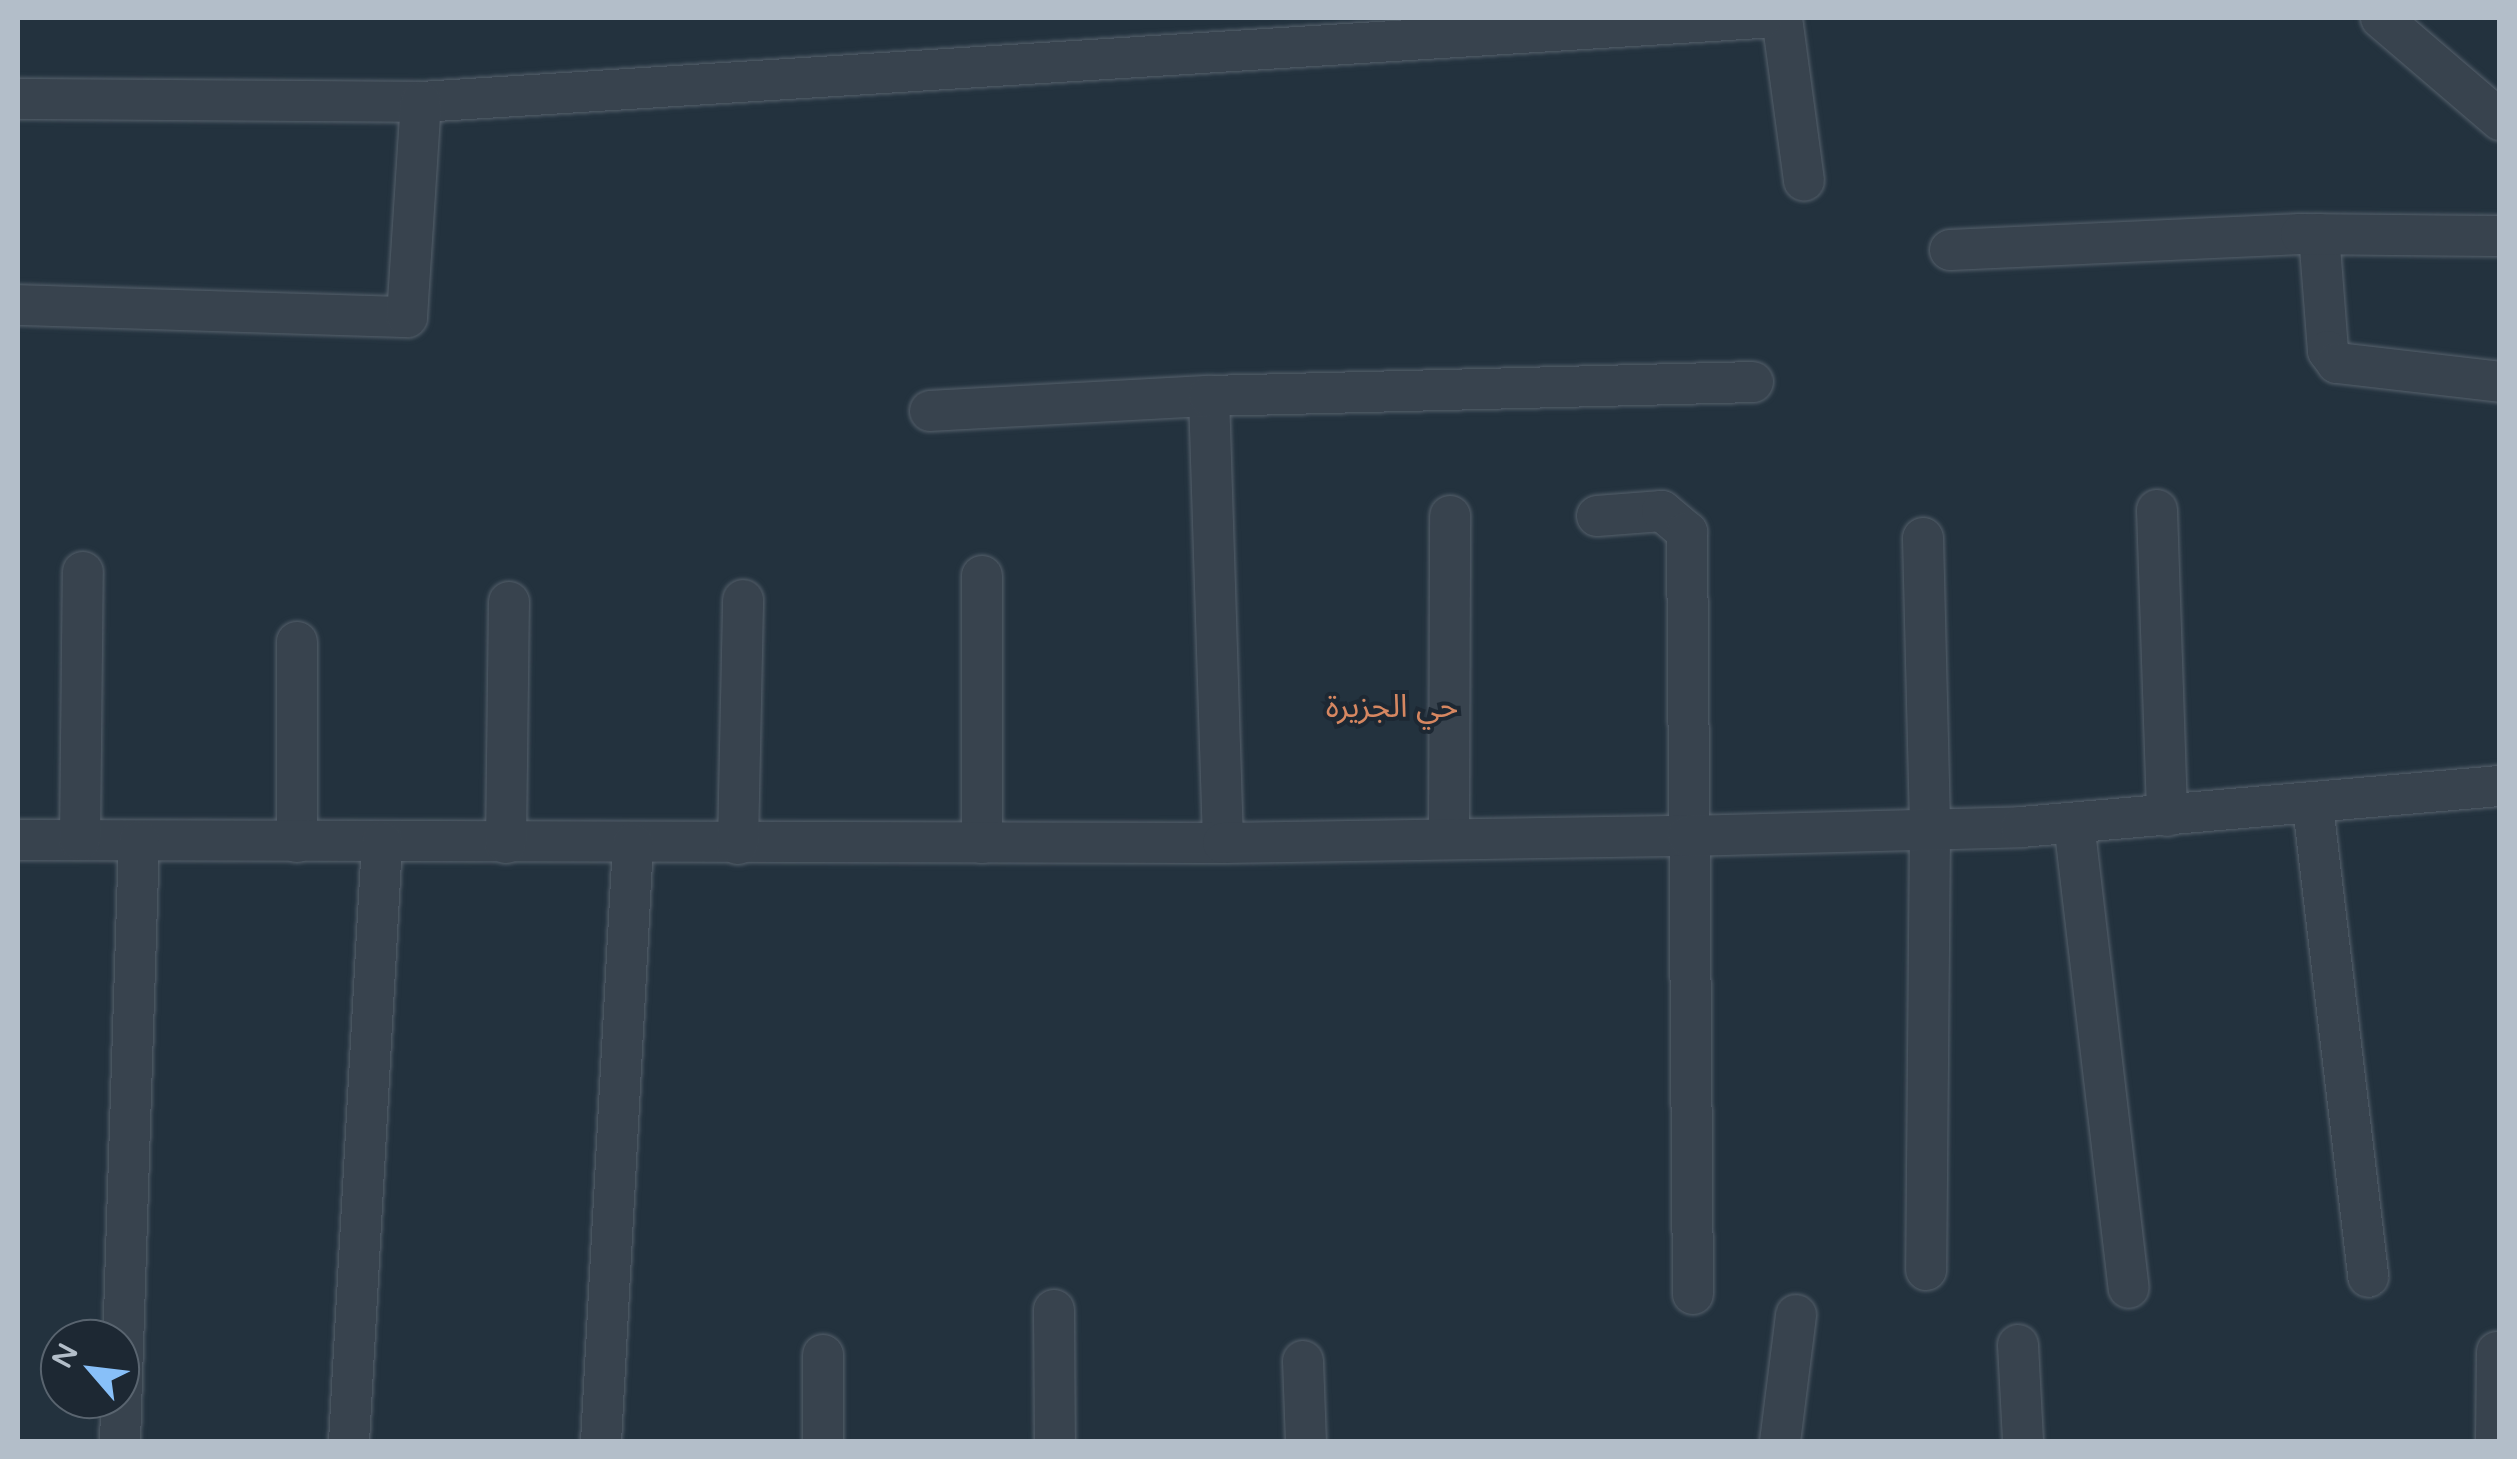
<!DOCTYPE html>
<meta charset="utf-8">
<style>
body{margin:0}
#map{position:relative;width:2517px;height:1459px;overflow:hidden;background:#23323e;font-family:"Varela Round","Noto Sans Arabic",sans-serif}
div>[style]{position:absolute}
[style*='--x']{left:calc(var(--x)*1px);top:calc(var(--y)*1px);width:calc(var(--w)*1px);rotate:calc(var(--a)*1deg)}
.roads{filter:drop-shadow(0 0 2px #56616c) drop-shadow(0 0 2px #56616c)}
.minor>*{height:40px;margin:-20px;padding:0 20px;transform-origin:20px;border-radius:20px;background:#38434e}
span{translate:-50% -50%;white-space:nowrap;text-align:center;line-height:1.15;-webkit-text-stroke:8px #1d2833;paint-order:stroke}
.quarter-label{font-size:32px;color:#d68761}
.frame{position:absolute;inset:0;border:20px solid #b3bec9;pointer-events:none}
.north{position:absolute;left:40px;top:1319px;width:100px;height:100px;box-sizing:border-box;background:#1d2833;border:2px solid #59646f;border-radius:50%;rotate:298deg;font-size:28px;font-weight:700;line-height:40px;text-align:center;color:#b3bec9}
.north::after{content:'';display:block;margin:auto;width:35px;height:45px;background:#88c0f9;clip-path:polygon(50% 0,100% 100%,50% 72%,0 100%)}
</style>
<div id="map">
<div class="roads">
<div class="minor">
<div style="--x:1782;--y:18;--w:164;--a:82.3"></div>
<div style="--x:2381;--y:18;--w:157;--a:40.6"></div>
<div style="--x:18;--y:99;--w:403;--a:0.4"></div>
<div style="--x:421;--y:102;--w:1343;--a:-3.59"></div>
<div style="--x:2319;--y:234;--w:117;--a:85.6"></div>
<div style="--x:2328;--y:351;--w:15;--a:53"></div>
<div style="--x:2337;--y:363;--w:164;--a:6.6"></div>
<div style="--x:1950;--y:250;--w:351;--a:-2.6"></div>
<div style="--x:2301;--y:234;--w:199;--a:0.6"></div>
<div style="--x:18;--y:305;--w:389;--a:1.8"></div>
<div style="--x:407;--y:317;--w:215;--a:-86.3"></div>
<div style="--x:1209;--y:396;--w:447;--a:88.2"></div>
<div style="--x:930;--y:411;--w:279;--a:-3.1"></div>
<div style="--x:1209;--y:396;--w:544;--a:-1.47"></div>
<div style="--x:2157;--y:510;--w:306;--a:88.1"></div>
<div style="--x:1597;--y:516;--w:65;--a:-4.4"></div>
<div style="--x:1662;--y:511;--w:33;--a:40"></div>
<div style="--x:1687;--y:532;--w:762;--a:89.55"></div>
<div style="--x:1923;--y:538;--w:291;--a:88.6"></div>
<div style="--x:1930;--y:829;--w:441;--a:90.5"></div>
<div style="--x:982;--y:576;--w:267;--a:90"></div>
<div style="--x:297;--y:642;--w:200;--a:90"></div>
<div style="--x:2313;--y:806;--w:474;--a:83.3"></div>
<div style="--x:2074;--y:823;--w:468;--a:83.3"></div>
<div style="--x:1449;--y:839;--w:323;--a:-89.8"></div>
<div style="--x:18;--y:840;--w:1205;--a:0.14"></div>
<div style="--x:1223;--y:843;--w:465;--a:-0.9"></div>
<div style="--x:1688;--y:836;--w:333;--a:-1.5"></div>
<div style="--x:2021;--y:827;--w:481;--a:-4.9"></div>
<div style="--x:80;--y:840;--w:268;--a:-89.4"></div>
<div style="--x:506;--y:843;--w:241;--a:-89.3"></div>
<div style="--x:738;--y:844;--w:244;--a:-88.8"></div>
<div style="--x:1054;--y:1310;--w:132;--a:89.6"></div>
<div style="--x:2018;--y:1345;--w:97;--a:87"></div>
<div style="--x:1303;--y:1361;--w:81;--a:87.9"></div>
<div style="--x:120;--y:1442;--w:601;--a:-88.19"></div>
<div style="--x:349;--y:1442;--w:601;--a:-86.85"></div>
<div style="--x:601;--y:1442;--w:599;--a:-86.94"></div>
<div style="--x:823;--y:1442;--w:87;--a:-90"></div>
<div style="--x:1780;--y:1442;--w:128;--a:-82.8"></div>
<div style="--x:2496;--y:1442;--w:90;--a:-89.4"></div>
</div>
</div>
<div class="quarter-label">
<span style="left:1392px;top:707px">حي الجزيرة</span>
</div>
<div class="frame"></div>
<div class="north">N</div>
</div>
